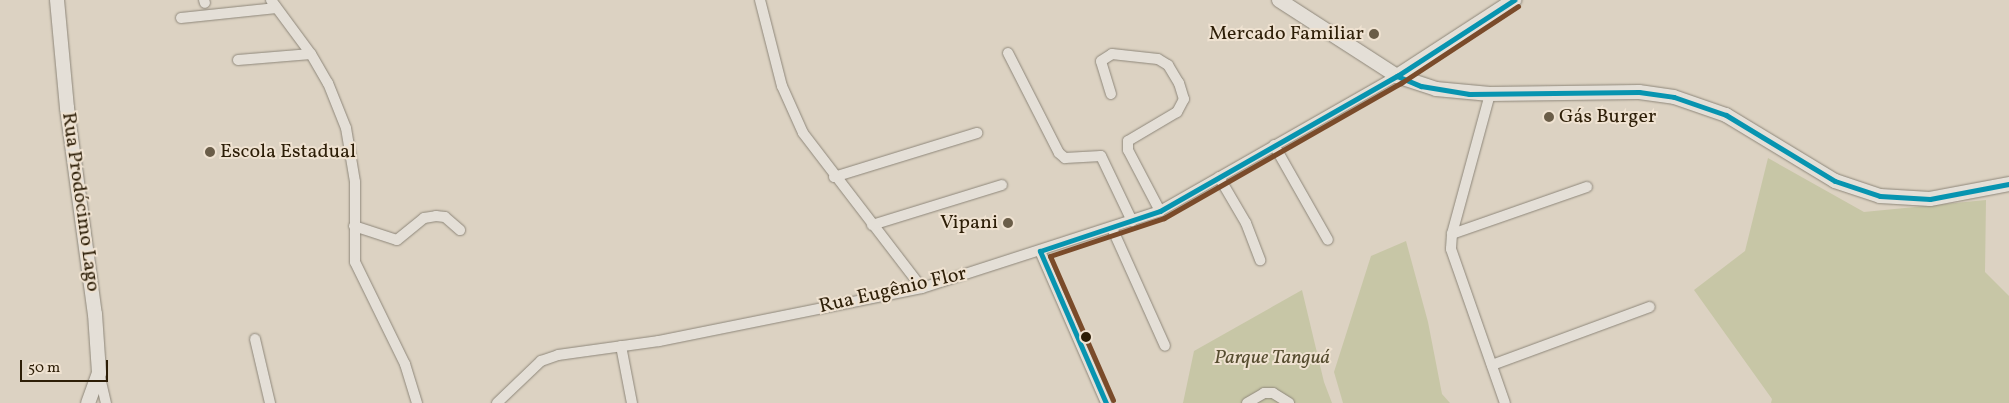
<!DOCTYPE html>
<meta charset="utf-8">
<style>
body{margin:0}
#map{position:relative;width:2009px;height:403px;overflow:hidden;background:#dcd2c2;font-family:Vollkorn,serif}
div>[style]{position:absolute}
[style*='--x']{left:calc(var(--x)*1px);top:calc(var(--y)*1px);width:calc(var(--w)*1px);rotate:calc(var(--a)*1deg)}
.green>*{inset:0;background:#c7c6a6}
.roads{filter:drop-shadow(0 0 1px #8e877a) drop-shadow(0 0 1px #8e877a)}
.street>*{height:10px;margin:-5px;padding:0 5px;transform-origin:5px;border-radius:5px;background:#e4dfd7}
.secondary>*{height:14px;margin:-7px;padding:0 7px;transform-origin:7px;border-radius:7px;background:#e4dfd7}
.bus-1>*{height:5px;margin:-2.5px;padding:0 2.5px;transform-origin:2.5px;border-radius:2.5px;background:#0794b0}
.bus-2>*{height:5px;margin:-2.5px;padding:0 2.5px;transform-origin:2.5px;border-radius:2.5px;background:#7a4b2a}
.dots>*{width:14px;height:14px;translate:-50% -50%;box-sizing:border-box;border:2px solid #efe2d1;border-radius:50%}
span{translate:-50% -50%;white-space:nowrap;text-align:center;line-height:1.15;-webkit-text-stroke:4px #efe2d1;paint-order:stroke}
.poi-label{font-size:20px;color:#2d1e07}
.right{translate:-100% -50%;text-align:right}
.left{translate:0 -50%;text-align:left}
.street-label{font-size:20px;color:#2d1e07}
.park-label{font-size:20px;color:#564d30;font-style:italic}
.scale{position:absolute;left:20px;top:360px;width:88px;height:22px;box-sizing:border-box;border:2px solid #2d1e07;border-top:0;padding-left:6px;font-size:15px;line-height:18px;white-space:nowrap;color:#2d1e07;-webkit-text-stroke:4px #efe2d1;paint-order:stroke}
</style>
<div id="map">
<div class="green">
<div style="clip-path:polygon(1768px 158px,1864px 212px,1986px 200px,1985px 272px,2009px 296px,2009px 403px,1771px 403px,1772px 399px,1694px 290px,1745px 251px)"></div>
<div style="clip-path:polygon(1406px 241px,1428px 322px,1442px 394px,1450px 403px,1343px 403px,1334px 372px,1371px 256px)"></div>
<div style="clip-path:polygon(1302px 290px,1324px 382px,1332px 403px,1183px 403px,1194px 351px)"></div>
</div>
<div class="roads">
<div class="street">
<div style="--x:204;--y:0;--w:3;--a:72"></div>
<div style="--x:271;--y:0;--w:67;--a:53.5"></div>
<div style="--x:311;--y:54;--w:34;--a:60"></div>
<div style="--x:328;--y:83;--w:48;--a:68.2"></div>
<div style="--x:346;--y:128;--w:55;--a:80.5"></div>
<div style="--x:355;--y:182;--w:80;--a:90"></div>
<div style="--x:355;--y:262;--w:114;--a:63.9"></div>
<div style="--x:405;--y:364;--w:41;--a:72.9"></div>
<div style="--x:760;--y:0;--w:89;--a:75.7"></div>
<div style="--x:782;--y:86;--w:51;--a:65.9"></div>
<div style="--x:803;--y:133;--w:195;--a:52.5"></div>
<div style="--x:181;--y:18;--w:96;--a:-6"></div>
<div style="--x:1008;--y:53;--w:112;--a:63"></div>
<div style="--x:1059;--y:153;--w:8;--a:40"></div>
<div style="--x:1065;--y:158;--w:36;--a:-3"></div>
<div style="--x:1101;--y:156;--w:72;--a:64.5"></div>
<div style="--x:238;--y:60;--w:73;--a:-4.7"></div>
<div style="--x:1111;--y:94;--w:34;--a:-107"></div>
<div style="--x:1101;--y:61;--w:13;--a:-32"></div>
<div style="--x:1112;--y:54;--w:46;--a:6.2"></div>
<div style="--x:1158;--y:59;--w:12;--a:31"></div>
<div style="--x:1168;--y:65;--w:21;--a:59"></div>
<div style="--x:1179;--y:83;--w:17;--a:73"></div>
<div style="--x:1184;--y:99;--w:15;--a:118"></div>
<div style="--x:1177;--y:112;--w:57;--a:149.4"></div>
<div style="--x:1128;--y:141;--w:9;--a:90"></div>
<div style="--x:1128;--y:150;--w:69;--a:62.3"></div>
<div style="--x:1490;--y:94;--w:145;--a:105.2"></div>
<div style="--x:1452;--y:234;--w:15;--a:94"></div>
<div style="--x:1451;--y:249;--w:163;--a:70.7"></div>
<div style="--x:1274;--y:145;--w:109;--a:60.4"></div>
<div style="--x:834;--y:177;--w:150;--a:-17.1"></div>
<div style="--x:1219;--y:177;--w:53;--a:59.6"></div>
<div style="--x:1246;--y:223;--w:40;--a:69"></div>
<div style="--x:872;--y:225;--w:136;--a:-17.1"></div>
<div style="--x:354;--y:226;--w:45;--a:18"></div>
<div style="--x:397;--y:240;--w:35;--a:-39"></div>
<div style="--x:424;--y:218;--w:12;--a:-9"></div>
<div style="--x:436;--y:216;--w:9;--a:6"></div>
<div style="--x:445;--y:217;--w:20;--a:41"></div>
<div style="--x:1112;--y:228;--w:129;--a:65.8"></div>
<div style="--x:1452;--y:234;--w:143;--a:-19.2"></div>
<div style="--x:1040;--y:251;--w:166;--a:66.5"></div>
<div style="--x:255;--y:339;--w:66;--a:76.8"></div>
<div style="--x:621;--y:346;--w:58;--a:79.1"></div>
<div style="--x:1492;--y:365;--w:168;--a:-20.2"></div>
<div style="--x:99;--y:373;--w:31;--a:77"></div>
<div style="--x:497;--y:403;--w:61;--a:-43.7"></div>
<div style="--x:541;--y:361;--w:18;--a:-19"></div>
<div style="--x:558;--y:355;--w:102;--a:-7.9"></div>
<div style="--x:659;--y:341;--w:268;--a:-11.4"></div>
<div style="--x:922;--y:288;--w:250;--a:-17.9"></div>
<div style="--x:1160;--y:211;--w:273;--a:-29.7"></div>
<div style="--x:1247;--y:403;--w:20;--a:-30"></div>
<div style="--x:1264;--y:393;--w:9;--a:0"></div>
<div style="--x:1273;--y:393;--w:19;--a:32"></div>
</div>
<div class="secondary">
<div style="--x:57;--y:0;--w:108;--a:84.7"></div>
<div style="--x:67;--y:108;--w:208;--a:82.3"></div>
<div style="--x:95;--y:314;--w:59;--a:86.1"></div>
<div style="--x:99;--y:373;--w:32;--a:110"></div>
<div style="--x:1279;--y:0;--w:140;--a:32.8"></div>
<div style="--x:1397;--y:76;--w:41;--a:18.4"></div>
<div style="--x:1436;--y:89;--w:54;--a:5.3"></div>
<div style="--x:1490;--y:94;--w:149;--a:-0.8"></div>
<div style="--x:1639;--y:92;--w:35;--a:8"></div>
<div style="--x:1674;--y:97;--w:55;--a:19.1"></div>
<div style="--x:1726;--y:115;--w:127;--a:31.2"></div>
<div style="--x:1835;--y:181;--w:47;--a:18.4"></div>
<div style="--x:1880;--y:196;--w:50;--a:3.4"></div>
<div style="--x:1930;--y:199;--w:80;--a:-10.8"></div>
<div style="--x:1397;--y:76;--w:140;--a:-33"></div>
</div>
</div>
<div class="bus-1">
<div style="--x:1397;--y:76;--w:26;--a:23"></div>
<div style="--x:1421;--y:86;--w:49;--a:9.5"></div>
<div style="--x:1469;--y:94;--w:170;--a:-0.7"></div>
<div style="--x:1639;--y:92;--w:35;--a:8"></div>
<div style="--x:1674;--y:97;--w:55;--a:19.1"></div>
<div style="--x:1726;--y:115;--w:127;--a:31.2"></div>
<div style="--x:1835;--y:181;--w:47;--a:18.4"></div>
<div style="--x:1880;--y:196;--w:50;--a:3.4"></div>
<div style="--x:1930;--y:199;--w:80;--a:-10.8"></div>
<div style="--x:1106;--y:403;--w:166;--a:-113.5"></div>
<div style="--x:1040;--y:251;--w:126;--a:-18.4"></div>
<div style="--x:1160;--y:211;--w:273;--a:-29.7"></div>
<div style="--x:1397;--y:76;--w:140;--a:-33"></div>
</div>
<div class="bus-2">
<div style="--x:1113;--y:400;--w:157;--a:-113.6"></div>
<div style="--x:1050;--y:256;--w:120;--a:-18.4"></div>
<div style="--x:1164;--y:218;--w:273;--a:-29.7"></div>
<div style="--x:1401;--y:83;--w:140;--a:-33.3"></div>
</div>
<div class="dots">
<div style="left:1374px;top:34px;background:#6a5d48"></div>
<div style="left:1549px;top:117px;background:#6a5d48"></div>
<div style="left:210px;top:152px;background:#6a5d48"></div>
<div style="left:1008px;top:223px;background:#6a5d48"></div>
<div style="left:1086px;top:337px;background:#2d1e07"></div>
</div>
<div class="poi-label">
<span class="right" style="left:1364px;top:34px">Mercado Familiar</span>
<span class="left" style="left:1559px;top:117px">Gás Burger</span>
<span class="left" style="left:220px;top:152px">Escola Estadual</span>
<span class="right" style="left:998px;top:223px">Vipani</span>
</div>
<div class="street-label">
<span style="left:80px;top:202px;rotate:82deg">Rua Prodócimo Lago</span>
<span style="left:893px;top:291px;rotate:-13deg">Rua Eugênio Flor</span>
</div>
<div class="park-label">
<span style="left:1272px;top:358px">Parque Tanguá</span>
</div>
<div class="scale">50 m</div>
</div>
